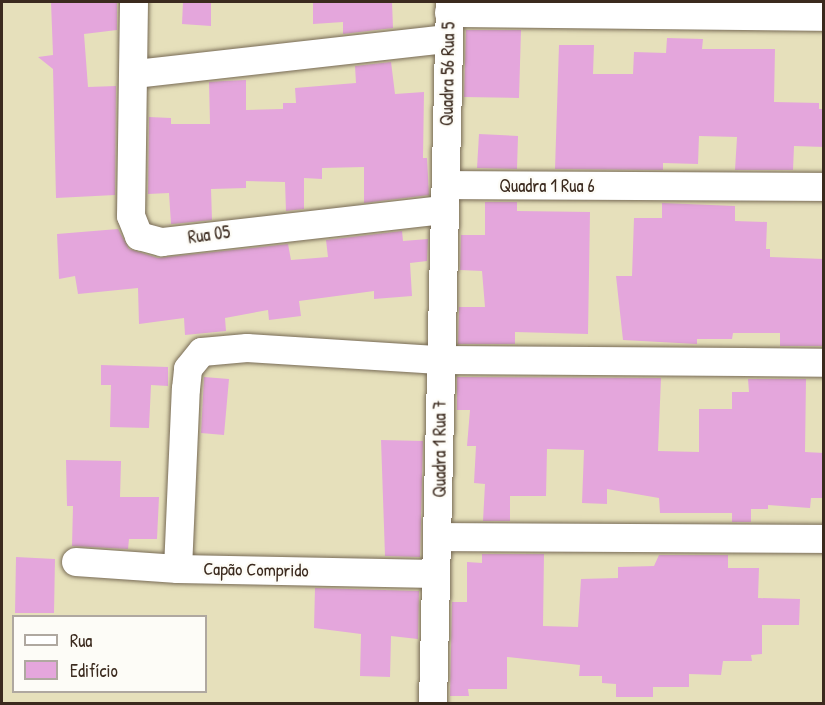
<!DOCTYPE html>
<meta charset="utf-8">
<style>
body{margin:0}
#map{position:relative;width:825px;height:705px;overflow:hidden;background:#e6e0bb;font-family:"Patrick Hand",sans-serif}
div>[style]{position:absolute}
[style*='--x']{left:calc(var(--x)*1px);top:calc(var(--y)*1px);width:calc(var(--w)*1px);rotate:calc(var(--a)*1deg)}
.building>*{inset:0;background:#e4a6dc}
.roads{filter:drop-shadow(0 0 2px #776a55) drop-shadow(0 0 2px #776a55)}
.minor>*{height:28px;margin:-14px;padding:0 14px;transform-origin:14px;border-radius:14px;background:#fff}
span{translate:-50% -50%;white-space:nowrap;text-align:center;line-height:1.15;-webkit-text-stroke:5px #fdfcf7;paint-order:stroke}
.street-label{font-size:18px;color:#3b2a1e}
.frame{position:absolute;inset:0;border:3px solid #3b2a1e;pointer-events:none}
.legend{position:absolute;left:12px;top:615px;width:195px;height:78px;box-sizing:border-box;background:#fdfcf7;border:2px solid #afa8a0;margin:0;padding:8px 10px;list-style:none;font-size:18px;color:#3b2a1e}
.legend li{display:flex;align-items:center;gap:12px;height:30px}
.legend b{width:30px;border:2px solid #afa8a0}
</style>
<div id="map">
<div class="building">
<div style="clip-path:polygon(51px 2px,117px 2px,117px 30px,84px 34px,88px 87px,116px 86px,115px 195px,56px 198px,53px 69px,38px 57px,53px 55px)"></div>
<div style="clip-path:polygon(183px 2px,211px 2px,211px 26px,182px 24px)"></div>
<div style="clip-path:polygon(313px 2px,392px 2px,393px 28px,343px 34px,343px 22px,313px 24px)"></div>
<div style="clip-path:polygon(466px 30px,521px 30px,519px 98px,464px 97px)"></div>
<div style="clip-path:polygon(667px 38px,703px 39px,702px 49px,775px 49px,774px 102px,819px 103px,819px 109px,824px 109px,824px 147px,794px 146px,793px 170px,735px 170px,737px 137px,699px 136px,698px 164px,663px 163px,663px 170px,555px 169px,559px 45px,594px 45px,593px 74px,633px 74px,634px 52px,666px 53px)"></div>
<div style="clip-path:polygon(391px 62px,395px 94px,424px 92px,423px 158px,427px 158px,429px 195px,364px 203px,364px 167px,322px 168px,322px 179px,304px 178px,304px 209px,286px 211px,285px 182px,246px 181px,246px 188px,211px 189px,212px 220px,163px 225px,171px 224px,169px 193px,148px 194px,149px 117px,171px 118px,171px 124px,210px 124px,209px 82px,224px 81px,246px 80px,246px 110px,283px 109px,283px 103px,296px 103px,295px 88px,356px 83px,355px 66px)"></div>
<div style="clip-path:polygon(479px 134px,518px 136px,517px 169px,477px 168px)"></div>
<div style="clip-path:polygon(485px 202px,517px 202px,517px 211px,590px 212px,588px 334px,515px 332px,515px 344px,458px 344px,459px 307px,485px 307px,482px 271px,460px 270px,461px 235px,485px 235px)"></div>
<div style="clip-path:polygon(662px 203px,735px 206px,735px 221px,767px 222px,766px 249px,770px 249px,770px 257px,824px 259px,824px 346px,780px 346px,780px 333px,733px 333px,732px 339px,697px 339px,697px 344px,623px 340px,616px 276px,632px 276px,634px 218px,662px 218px)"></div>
<div style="clip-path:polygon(118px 229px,129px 249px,158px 258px,288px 244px,291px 260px,328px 257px,326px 240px,402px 231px,403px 241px,428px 239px,427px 261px,410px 263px,412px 296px,374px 299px,374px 291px,299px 301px,301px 316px,269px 320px,268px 310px,225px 318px,226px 331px,185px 335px,184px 318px,139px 324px,138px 288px,78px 294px,75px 276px,59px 279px,57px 234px)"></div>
<div style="clip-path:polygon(101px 365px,168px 367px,168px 386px,151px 385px,149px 428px,110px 427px,111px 385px,101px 385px)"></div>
<div style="clip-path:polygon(204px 377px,229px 379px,224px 435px,201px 433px)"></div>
<div style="clip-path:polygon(457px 377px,661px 378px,658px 451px,699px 452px,699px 409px,732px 409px,732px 392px,749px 392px,748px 379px,806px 379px,805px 452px,824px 453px,824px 498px,811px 498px,810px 508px,768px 505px,768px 509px,751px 509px,751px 522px,732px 522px,732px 513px,660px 513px,659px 498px,607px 489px,607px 504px,582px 503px,584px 450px,547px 449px,546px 496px,510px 496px,510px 521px,483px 521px,485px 484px,474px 483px,476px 446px,467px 446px,470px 410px,457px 410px)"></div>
<div style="clip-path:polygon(381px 440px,423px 441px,420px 557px,385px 556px)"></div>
<div style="clip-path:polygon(66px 460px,121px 461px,120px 497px,159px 497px,157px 539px,129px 539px,128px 549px,72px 546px,73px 506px,67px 506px)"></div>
<div style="clip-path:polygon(482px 554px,544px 554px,543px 626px,578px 627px,581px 579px,618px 578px,618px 567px,654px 566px,659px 555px,728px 555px,728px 568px,759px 568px,758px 598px,800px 599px,799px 625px,762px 625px,762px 654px,751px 655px,752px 661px,723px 661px,721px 675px,689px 674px,689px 687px,653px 687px,653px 697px,616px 697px,616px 684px,602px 683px,602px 676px,579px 676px,580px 665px,507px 657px,507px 689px,468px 689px,469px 696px,450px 696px,452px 602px,467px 602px,467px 562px,482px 563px)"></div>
<div style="clip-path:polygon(16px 557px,55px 559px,54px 613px,15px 613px)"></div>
<div style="clip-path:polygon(315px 588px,419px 591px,418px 639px,391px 636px,390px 677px,360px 676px,361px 634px,314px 628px)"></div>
</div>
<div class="roads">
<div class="minor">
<div style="--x:134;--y:2;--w:214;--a:90.8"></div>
<div style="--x:131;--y:216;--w:22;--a:68"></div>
<div style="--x:139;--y:236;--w:24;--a:15"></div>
<div style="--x:162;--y:242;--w:284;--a:-6.5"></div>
<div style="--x:449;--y:13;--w:375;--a:0.6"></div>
<div style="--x:135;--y:74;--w:314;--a:-6.4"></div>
<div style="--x:446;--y:185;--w:378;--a:0.3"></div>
<div style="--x:439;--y:537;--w:385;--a:0.3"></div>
<div style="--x:76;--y:562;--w:102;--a:3.9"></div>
<div style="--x:178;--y:569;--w:258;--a:1.1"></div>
<div style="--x:178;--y:569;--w:180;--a:-87.5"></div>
<div style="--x:186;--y:389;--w:20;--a:-84"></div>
<div style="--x:188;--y:369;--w:22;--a:-51"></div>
<div style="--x:202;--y:352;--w:45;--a:-5.1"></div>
<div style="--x:247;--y:348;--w:193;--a:3.6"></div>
<div style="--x:440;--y:360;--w:384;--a:0.4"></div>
<div style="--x:433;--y:704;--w:702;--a:-88.61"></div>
</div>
</div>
<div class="street-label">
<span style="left:448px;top:74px;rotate:-89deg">Quadra 56 Rua 5</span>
<span style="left:547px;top:186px">Quadra 1 Rua 6</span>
<span style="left:209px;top:235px;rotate:-8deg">Rua 05</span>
<span style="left:440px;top:449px;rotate:-90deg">Quadra 1 Rua 7</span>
<span style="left:256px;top:570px;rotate:1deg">Capão Comprido</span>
</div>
<div class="frame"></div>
<ul class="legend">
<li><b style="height:8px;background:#fff"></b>Rua</li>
<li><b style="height:16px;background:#e4a6dc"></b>Edifício</li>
</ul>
</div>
